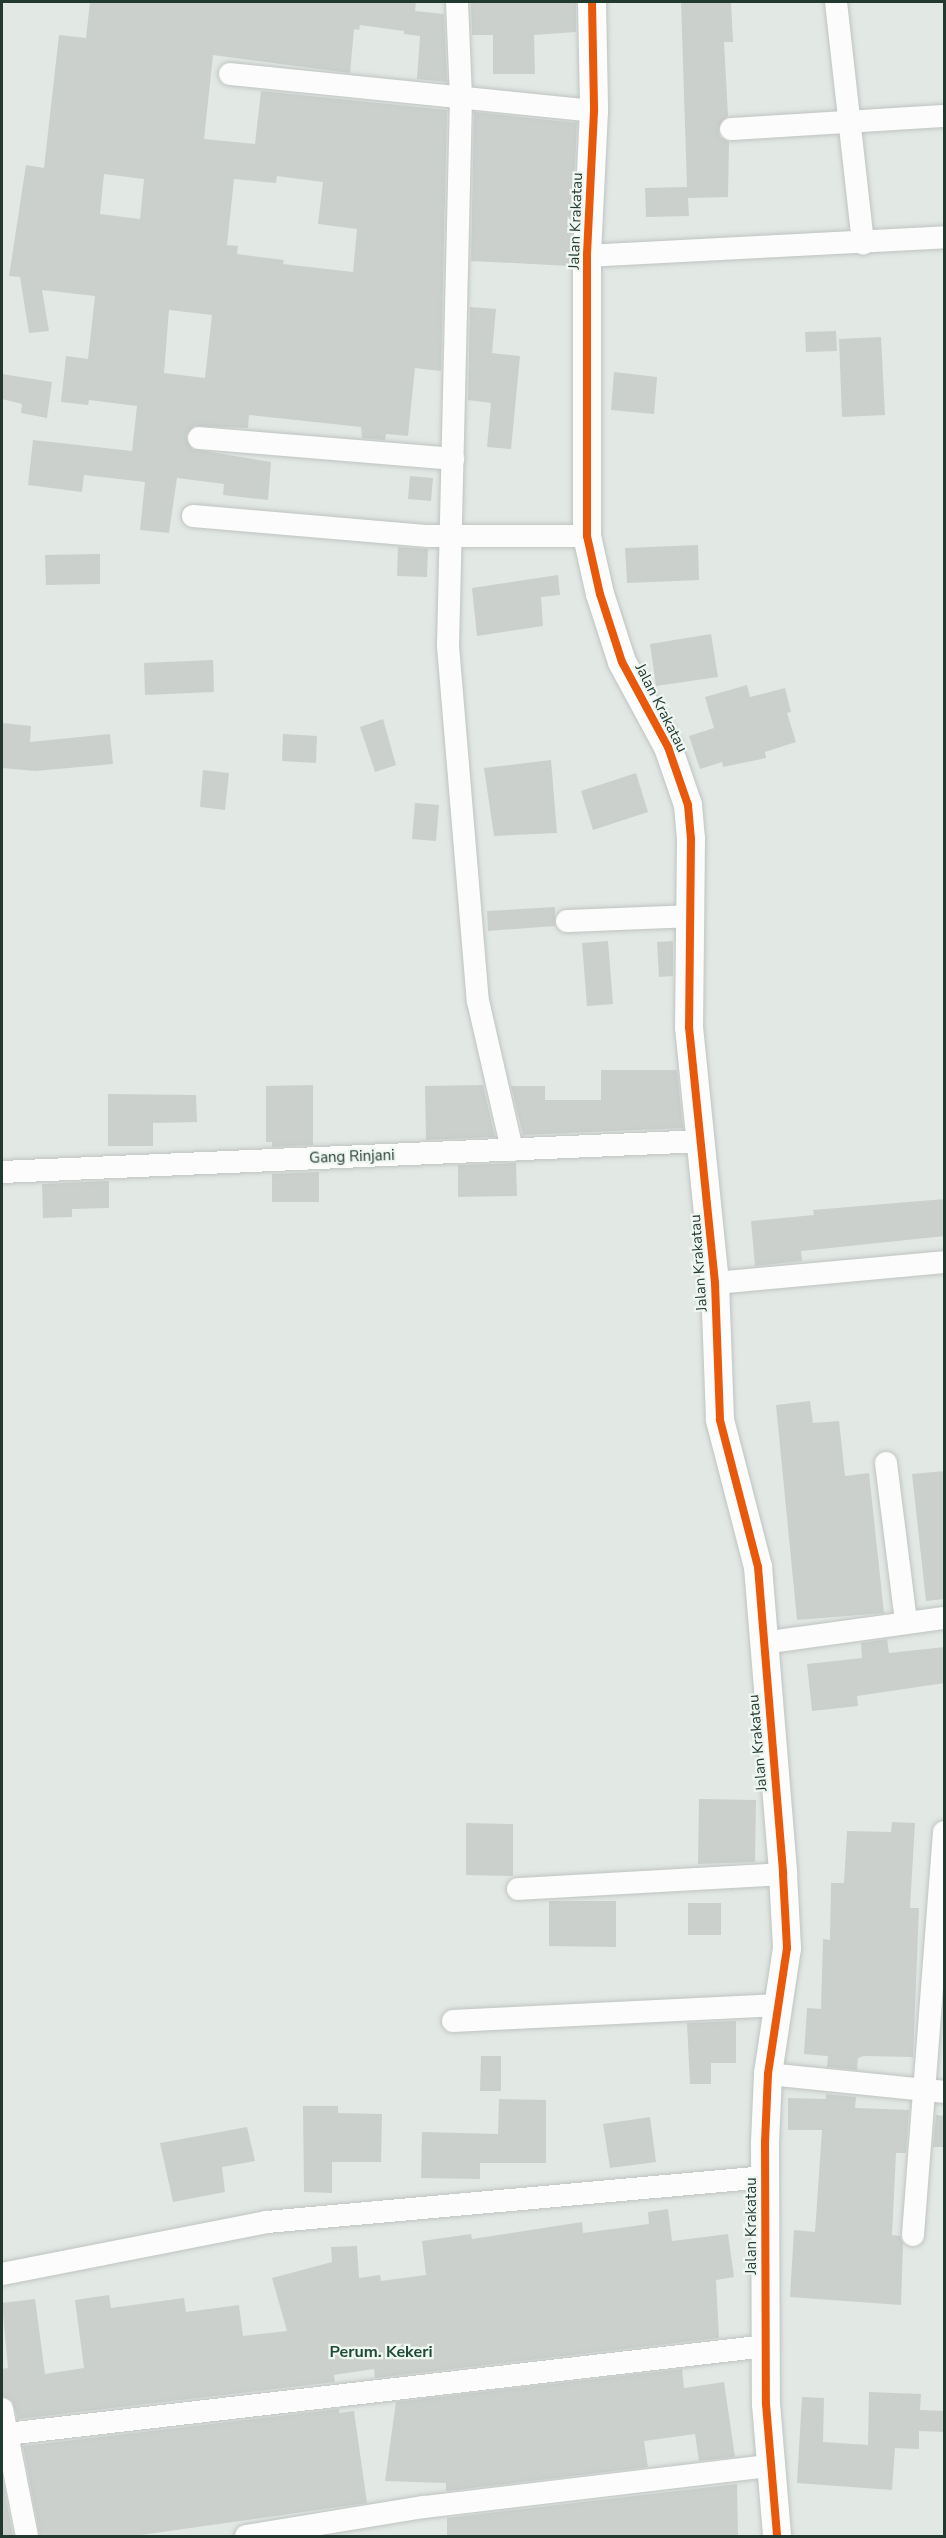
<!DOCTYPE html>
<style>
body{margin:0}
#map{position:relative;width:946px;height:2538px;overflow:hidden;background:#e2e8e4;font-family:"Nunito Sans",sans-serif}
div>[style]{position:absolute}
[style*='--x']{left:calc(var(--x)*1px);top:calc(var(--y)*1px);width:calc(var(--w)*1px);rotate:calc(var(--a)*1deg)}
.building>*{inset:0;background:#cbd0cd}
.roads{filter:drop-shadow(0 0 2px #bfc4c1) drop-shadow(0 0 2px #bfc4c1)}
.minor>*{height:22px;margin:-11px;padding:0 11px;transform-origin:11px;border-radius:11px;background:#fbfcfb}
.tertiary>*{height:28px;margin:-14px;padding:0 14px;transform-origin:14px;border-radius:14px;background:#fbfcfb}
.cycleway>*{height:8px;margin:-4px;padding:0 4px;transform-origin:4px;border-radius:4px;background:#e8590c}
span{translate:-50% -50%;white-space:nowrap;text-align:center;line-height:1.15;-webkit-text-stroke:4.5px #f0f7f2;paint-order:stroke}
.street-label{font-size:15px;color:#21392e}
.neighbourhood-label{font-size:16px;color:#1e4a36;font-weight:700}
.frame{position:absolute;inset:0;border:3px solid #21392e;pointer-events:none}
</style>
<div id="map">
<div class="building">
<div style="clip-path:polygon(evenodd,90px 2px,416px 2px,415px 11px,444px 14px,447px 82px,417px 79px,420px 36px,404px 34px,404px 31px,360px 25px,359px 30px,354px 29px,350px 73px,213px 55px,204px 139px,255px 144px,261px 91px,447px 110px,441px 371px,415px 368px,408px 436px,386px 434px,385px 440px,362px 438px,361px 427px,249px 415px,248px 428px,194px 426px,186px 436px,192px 449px,271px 462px,268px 500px,223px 495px,224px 484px,177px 478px,169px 533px,140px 530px,145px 482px,84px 475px,82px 492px,28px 485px,33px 440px,132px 451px,137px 406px,89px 400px,88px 405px,61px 402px,66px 356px,88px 359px,95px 296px,42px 290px,49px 331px,29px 333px,20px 277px,9px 276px,26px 165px,44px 168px,59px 35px,86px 38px,90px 2px,104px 174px,144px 179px,140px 219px,100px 214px,104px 174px,90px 2px,277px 176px,323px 182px,318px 224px,357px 229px,353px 272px,283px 264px,284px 260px,237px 254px,238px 246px,227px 245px,234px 179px,276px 183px,277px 176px,90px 2px,169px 310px,212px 315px,205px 378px,164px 373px,169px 310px)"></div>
<div style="clip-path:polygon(471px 2px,576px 2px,576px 32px,534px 35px,535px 74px,493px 74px,493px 35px,472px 35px)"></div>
<div style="clip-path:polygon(681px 2px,731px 2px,733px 42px,724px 42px,728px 116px,718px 129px,720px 137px,729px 142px,728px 197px,688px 198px,689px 216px,646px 217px,645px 188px,687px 187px)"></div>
<div style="clip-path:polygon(474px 112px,577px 123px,570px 266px,471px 261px)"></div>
<div style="clip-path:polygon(470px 307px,496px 309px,492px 353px,520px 356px,511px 449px,487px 447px,491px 403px,468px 400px)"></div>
<div style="clip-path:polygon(836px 331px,837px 351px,806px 352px,805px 332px)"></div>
<div style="clip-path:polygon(881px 337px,885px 415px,842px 417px,839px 339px)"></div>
<div style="clip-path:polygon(614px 372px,657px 377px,654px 414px,611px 410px)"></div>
<div style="clip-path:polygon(2px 374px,52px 382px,47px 418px,21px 413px,22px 404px,2px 399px)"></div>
<div style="clip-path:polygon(410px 476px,433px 478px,431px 501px,408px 499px)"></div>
<div style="clip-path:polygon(698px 545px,699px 580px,627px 583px,625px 548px)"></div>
<div style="clip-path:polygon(398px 547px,428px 549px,427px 577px,397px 576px)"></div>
<div style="clip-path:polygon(100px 554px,100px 584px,46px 585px,45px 555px)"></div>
<div style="clip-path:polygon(558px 575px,560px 595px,541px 597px,543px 626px,477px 636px,472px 588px)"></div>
<div style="clip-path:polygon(711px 634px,718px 677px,656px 686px,650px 644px)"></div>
<div style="clip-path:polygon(213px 660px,214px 692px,145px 695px,144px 663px)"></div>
<div style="clip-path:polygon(747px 685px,750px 697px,785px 688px,791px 712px,787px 713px,796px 742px,765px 752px,766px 758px,723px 767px,722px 762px,700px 769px,689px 736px,714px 728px,705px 697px)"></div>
<div style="clip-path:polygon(383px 719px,396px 765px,375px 772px,360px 727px)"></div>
<div style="clip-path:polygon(2px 723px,31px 726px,30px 742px,110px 734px,113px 764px,35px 771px,2px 768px)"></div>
<div style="clip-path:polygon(283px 734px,317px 736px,316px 763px,282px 761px)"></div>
<div style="clip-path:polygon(551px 760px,557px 833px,494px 836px,484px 768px)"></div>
<div style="clip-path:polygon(203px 770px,229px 773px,225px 810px,200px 807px)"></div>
<div style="clip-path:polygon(636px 773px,648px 812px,593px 830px,581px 791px)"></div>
<div style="clip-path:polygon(415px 803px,439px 805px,436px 841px,412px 839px)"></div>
<div style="clip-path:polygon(555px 907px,555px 926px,488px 931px,487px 911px)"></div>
<div style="clip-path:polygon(608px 941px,613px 1004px,587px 1006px,582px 943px)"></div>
<div style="clip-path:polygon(673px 941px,673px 976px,659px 977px,657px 942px)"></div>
<div style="clip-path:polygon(601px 1070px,677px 1070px,683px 1128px,523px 1135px,511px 1086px,545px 1086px,545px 1100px,601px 1100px)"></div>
<div style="clip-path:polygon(313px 1085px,313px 1145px,272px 1147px,272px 1142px,266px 1142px,266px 1086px)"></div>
<div style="clip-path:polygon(483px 1085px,495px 1137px,426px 1140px,425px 1086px)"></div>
<div style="clip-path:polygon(108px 1094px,196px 1095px,197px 1122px,153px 1123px,153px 1146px,108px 1146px)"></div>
<div style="clip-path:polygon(516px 1163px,517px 1196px,458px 1197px,458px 1165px)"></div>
<div style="clip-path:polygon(319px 1172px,319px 1202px,272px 1202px,272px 1174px)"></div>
<div style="clip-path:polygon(109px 1181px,109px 1208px,72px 1209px,72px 1217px,43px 1218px,42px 1184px)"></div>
<div style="clip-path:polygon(945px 1199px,945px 1236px,801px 1251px,802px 1261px,755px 1266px,751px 1221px,814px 1215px,813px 1210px)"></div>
<div style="clip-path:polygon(810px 1401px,813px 1423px,839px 1421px,845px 1476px,869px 1473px,884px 1613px,797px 1620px,776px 1405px)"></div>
<div style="clip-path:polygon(945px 1471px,945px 1599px,926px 1601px,912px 1474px)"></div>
<div style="clip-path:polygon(887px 1639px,889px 1653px,945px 1647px,945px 1683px,857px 1696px,858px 1706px,812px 1711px,807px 1664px,862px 1658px,861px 1643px)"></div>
<div style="clip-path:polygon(699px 1799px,756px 1800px,755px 1862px,698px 1864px)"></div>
<div style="clip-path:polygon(892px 1822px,915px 1823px,910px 1908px,919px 1908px,913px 2057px,864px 2056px,858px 2058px,857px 2070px,827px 2067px,828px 2056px,804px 2054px,807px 2008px,821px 2009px,823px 1939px,830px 1940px,831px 1883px,844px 1883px,847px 1831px,891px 1832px)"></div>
<div style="clip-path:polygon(466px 1823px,513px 1824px,513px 1876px,466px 1875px)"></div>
<div style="clip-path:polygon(549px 1901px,616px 1901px,616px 1947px,549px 1946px)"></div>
<div style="clip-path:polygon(688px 1903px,721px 1903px,721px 1935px,688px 1935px)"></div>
<div style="clip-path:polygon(736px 2021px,736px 2063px,711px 2063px,711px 2084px,690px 2084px,687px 2023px)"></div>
<div style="clip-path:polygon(481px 2056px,501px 2056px,501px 2091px,480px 2091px)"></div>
<div style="clip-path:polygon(826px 2094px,856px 2097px,855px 2108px,909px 2110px,906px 2153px,896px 2153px,892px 2235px,900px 2236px,903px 2243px,901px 2305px,790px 2297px,794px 2230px,815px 2232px,822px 2130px,788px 2130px,788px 2098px,826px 2099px)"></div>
<div style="clip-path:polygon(499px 2099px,546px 2100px,546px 2163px,480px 2163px,480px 2179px,421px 2178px,422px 2132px,498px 2134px)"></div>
<div style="clip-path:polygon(303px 2106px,338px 2106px,338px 2113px,382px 2114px,381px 2162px,332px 2162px,332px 2193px,304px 2192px)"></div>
<div style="clip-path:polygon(936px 2115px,945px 2116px,945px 2147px,933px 2147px)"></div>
<div style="clip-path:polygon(650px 2117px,656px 2162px,610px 2168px,603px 2124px)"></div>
<div style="clip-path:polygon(247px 2127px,255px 2161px,222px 2167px,225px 2192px,173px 2202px,160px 2143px)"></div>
<div style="clip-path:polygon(668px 2209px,672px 2241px,728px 2234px,734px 2277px,716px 2280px,719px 2338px,375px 2378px,374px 2369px,334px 2375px,335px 2382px,18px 2419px,12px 2401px,2px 2396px,2px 2369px,8px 2368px,2px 2303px,35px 2299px,45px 2374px,84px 2368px,75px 2300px,109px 2295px,111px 2308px,184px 2298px,186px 2312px,239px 2305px,243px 2336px,287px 2331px,272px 2278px,332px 2262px,331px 2247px,357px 2246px,359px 2278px,380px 2275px,381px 2281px,426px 2275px,422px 2241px,471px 2234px,472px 2239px,582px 2222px,583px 2233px,649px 2224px,648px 2212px)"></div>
<div style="clip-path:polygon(682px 2369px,684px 2388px,724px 2382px,735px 2457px,699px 2461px,695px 2434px,644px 2441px,648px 2467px,446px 2491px,446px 2483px,385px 2481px,396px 2402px)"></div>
<div style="clip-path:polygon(869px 2392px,921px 2394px,920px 2410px,945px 2411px,945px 2432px,919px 2431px,919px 2449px,895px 2448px,892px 2490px,797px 2483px,802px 2397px,824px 2398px,823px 2442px,868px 2445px)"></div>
<div style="clip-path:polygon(339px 2409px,339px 2413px,354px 2411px,367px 2503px,134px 2536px,40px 2536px,23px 2446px)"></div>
<div style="clip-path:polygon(2px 2476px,13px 2536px,2px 2536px)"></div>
<div style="clip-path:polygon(737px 2484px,738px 2536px,447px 2536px,447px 2518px)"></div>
</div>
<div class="roads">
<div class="minor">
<div style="--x:457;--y:2;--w:97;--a:87.6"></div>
<div style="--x:461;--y:99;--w:547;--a:91.36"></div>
<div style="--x:448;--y:646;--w:356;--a:85.2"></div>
<div style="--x:478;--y:1001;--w:153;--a:77.1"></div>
<div style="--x:836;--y:2;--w:243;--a:83.6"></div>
<div style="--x:230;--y:74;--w:366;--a:5.8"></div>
<div style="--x:731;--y:129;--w:213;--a:-3.5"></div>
<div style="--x:587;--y:256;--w:358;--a:-3"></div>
<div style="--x:199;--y:438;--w:255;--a:4.7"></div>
<div style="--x:193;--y:516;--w:236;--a:4.9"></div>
<div style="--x:428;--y:536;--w:159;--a:0"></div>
<div style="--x:567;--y:921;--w:122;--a:-2.3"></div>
<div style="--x:2;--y:1172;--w:702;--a:-2.53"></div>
<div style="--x:715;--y:1283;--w:230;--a:-5.2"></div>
<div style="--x:886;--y:1463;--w:160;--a:82.8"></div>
<div style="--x:763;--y:1643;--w:183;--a:-7.9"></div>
<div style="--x:518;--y:1889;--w:265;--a:-3.2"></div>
<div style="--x:453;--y:2021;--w:326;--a:-2.8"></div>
<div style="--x:768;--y:2074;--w:177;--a:5.8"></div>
<div style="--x:913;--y:2235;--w:404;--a:-85.6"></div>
<div style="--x:2;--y:2274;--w:270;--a:-11.1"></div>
<div style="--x:267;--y:2222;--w:500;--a:-5.16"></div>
<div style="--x:2;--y:2409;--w:129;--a:78.9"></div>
<div style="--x:7;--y:2434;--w:764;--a:-6.61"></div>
<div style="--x:246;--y:2536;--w:180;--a:-9.3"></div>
<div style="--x:424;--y:2507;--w:348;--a:-6.8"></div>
</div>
<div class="tertiary">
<div style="--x:592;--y:2;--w:109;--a:88.9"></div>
<div style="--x:594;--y:111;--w:145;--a:92.8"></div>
<div style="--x:587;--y:256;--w:280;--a:90"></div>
<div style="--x:587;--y:536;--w:59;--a:77.4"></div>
<div style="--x:600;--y:594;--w:71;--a:72.1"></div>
<div style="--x:622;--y:662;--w:97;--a:61.6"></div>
<div style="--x:668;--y:747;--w:61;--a:71"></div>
<div style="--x:688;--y:805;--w:34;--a:85"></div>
<div style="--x:691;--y:839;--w:188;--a:90.6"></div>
<div style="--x:689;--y:1027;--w:257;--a:84.2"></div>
<div style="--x:715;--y:1283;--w:137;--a:87.9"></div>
<div style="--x:720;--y:1420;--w:152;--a:75.5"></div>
<div style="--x:758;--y:1567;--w:308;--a:85.3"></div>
<div style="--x:783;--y:1874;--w:74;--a:86.9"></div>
<div style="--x:787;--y:1948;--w:127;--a:98.6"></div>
<div style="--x:768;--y:2074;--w:68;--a:92.5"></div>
<div style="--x:765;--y:2142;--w:262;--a:89.8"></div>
<div style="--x:766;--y:2404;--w:132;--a:85.2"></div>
</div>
</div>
<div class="cycleway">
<div style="--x:592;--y:2;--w:109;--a:88.9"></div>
<div style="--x:594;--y:111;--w:145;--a:92.8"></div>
<div style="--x:587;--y:256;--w:280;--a:90"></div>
<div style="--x:587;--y:536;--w:59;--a:77.4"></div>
<div style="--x:600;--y:594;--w:71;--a:72.1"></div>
<div style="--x:622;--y:662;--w:97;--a:61.6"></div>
<div style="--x:668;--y:747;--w:61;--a:71"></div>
<div style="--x:688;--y:805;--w:34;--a:85"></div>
<div style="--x:691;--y:839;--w:188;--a:90.6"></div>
<div style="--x:689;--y:1027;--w:257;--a:84.2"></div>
<div style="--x:715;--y:1283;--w:137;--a:87.9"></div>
<div style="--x:720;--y:1420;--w:152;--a:75.5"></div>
<div style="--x:758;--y:1567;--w:308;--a:85.3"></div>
<div style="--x:783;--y:1874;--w:74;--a:86.9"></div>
<div style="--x:787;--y:1948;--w:127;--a:98.6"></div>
<div style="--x:768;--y:2074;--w:68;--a:92.5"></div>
<div style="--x:765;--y:2142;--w:262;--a:89.8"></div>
<div style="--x:766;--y:2404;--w:132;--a:85.2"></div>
</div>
<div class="street-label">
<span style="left:576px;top:221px;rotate:-88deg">Jalan Krakatau</span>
<span style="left:661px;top:708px;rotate:63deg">Jalan Krakatau</span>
<span style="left:352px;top:1157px;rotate:-2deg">Gang Rinjani</span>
<span style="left:699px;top:1263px;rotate:-94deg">Jalan Krakatau</span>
<span style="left:758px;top:1743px;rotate:-95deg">Jalan Krakatau</span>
<span style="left:752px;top:2226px;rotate:-90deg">Jalan Krakatau</span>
</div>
<div class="neighbourhood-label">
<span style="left:381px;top:2352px">Perum. Kekeri</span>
</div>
<div class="frame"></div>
</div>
